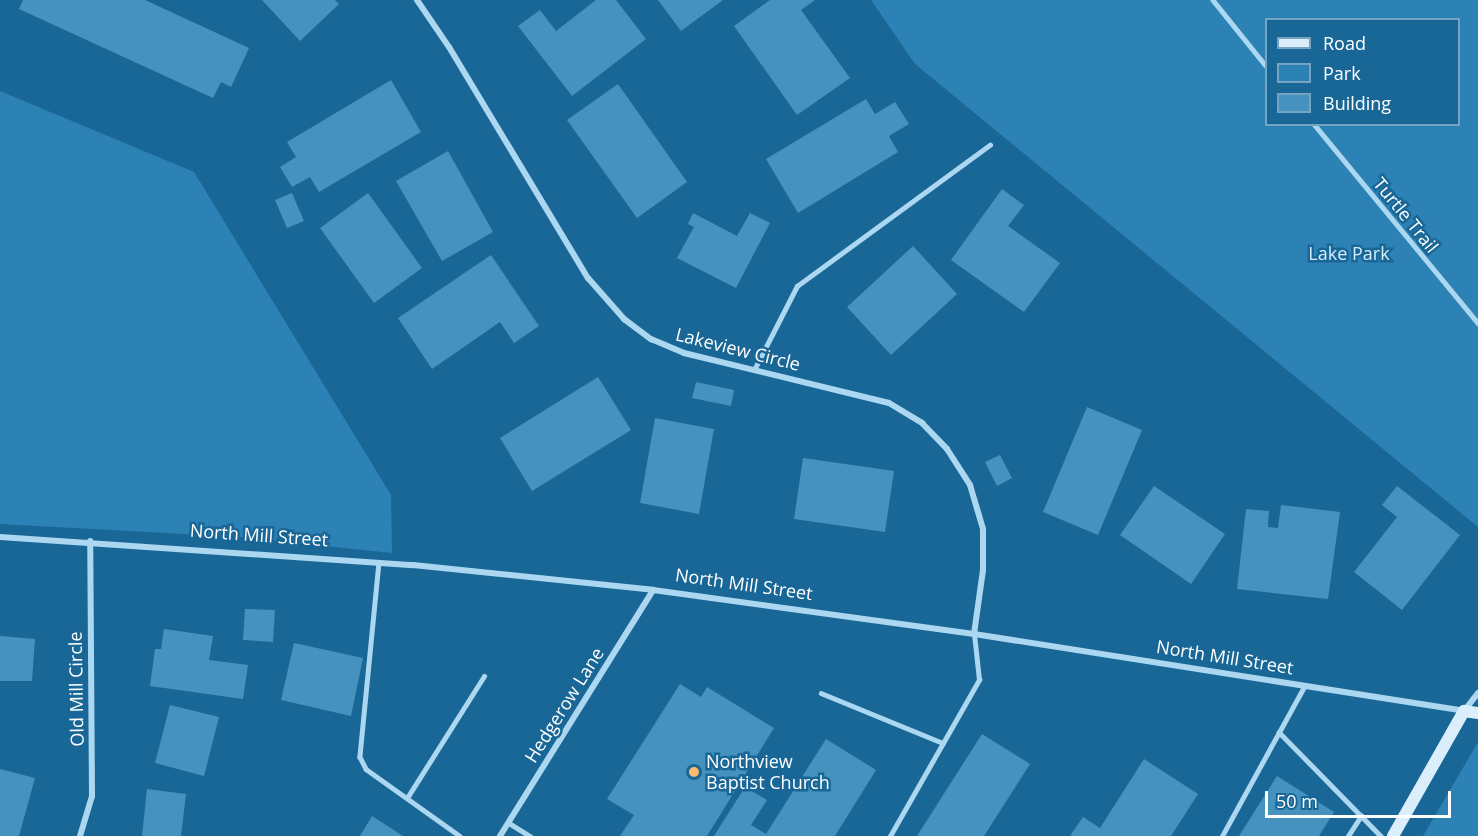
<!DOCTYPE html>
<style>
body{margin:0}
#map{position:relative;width:1478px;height:836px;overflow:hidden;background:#196797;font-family:"Open Sans",sans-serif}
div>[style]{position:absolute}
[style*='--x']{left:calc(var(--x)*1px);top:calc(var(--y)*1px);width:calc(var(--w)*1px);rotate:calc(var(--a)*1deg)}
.green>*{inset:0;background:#2c82b5}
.building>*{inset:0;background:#4692bf}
.lane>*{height:4.5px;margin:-2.25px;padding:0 2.25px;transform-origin:2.25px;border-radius:2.25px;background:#acd7f1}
.street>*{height:6px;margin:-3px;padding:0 3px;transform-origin:3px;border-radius:3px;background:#acd7f1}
.secondary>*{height:12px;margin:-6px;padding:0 6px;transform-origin:6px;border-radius:6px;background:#daeffb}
.dots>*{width:16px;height:16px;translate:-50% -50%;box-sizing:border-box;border:3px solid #196797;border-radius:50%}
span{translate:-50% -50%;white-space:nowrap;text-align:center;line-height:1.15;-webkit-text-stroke:5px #196797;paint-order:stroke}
.street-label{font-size:18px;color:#fff}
.park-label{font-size:18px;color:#d3edfc}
.poi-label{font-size:18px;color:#fff}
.left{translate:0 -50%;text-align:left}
.legend{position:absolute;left:1265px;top:18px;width:195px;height:108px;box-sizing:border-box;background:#196797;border:2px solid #75a4c1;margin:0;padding:8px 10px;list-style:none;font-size:18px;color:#fff}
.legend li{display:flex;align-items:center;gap:12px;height:30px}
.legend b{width:30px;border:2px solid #75a4c1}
.scale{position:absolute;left:1265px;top:791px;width:186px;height:27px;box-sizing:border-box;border:3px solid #fff;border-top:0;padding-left:8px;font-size:18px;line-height:21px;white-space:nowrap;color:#fff;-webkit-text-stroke:4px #196797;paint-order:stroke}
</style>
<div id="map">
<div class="green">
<div style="clip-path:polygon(evenodd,871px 0,1478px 0,1478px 527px,915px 64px,871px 0,1266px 20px,1458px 20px,1458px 124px,1266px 124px,1266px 20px)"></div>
<div style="clip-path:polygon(0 91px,194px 172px,391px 495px,392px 553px,240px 537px,0 524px)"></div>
<div style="clip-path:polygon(1478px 742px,1478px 836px,1423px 836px)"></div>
</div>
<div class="building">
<div style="clip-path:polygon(23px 0,145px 0,249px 48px,231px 87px,221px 82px,213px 98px,19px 9px)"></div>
<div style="clip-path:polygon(262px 0,335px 0,339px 4px,300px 41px)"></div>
<div style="clip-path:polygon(596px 0,616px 0,646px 39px,572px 96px,518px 26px,540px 10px,556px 31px)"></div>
<div style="clip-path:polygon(658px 0,723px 0,681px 31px)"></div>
<div style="clip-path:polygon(770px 0,815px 0,801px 10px,850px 78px,797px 115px,734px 26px)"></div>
<div style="clip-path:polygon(391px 80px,421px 132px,319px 192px,310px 177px,292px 187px,280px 167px,296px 157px,287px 142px)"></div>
<div style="clip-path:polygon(618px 84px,687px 182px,637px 218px,567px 120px)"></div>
<div style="clip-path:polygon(866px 99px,875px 114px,895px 102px,909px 124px,889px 136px,898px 152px,798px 213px,766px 159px)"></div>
<div style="clip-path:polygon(448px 151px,493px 232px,442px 261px,396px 181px)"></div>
<div style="clip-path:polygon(1002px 189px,1024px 205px,1008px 226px,1060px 263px,1024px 312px,951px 260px)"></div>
<div style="clip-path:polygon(292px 193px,304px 221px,287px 228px,275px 200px)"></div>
<div style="clip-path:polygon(368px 193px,422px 268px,374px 303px,320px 228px)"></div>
<div style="clip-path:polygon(693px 213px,737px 236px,750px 213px,770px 223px,736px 288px,677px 258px,694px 227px,688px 224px)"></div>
<div style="clip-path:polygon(913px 246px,957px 294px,891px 355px,847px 307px)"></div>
<div style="clip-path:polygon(491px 255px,539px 326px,514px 343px,500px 322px,432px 369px,398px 318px)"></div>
<div style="clip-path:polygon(598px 377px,631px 430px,532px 491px,500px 438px)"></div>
<div style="clip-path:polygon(696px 382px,734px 390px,731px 406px,692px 398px)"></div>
<div style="clip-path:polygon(1087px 407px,1142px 430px,1098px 535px,1043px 512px)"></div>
<div style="clip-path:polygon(655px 418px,714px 429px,699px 514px,640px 503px)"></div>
<div style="clip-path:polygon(1000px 455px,1012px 478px,997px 486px,985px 462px)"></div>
<div style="clip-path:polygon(803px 458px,894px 471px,885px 532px,794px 519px)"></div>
<div style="clip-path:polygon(1154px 486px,1225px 534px,1191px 584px,1120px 535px)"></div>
<div style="clip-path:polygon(1397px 486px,1460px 535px,1402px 610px,1354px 572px,1397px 517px,1382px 505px)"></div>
<div style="clip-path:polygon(1281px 505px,1340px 512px,1328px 599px,1237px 589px,1246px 509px,1269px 511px,1268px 527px,1278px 528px)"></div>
<div style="clip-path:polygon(245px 609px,275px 610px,273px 642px,243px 640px)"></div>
<div style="clip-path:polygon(164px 629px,213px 636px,209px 660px,248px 665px,243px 699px,150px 686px,155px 649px,161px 649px)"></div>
<div style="clip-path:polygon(0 636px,35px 639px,32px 681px,0 681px)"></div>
<div style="clip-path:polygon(294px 643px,363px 658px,351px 716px,281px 700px)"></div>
<div style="clip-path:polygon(680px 684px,701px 697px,707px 687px,774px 728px,707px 836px,620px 836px,634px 815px,607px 799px)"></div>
<div style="clip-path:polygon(170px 705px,219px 717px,204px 776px,155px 763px)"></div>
<div style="clip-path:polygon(982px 734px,1030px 764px,984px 836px,917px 836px)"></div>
<div style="clip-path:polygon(826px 739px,876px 770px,835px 836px,714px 836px,745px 787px,767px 800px,751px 825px,766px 834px)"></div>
<div style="clip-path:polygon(1144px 759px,1198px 794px,1171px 836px,1070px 836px,1083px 817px,1100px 828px)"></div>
<div style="clip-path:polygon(0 769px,35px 778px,19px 836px,0 836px)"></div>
<div style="clip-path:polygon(1277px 776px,1334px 812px,1319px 836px,1239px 836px)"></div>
<div style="clip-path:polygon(147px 789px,186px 794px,181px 836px,142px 836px)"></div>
<div style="clip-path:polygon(372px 816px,403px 836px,360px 836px)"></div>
</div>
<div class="lane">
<div style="--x:1213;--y:0;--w:85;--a:51.2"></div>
<div style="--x:1314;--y:124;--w:258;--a:50.5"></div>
<div style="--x:754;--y:370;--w:94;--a:-62.9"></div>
<div style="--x:797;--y:286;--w:239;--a:-36.2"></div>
<div style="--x:379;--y:562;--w:196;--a:95.6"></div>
<div style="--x:360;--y:757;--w:13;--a:63"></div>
<div style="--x:366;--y:769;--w:115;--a:35.5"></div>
<div style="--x:821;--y:693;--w:132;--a:22.3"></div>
<div style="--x:1279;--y:732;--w:146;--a:45.6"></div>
<div style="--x:407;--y:798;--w:144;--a:-57.7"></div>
<div style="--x:509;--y:823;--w:25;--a:32"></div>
<div style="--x:890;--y:836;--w:180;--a:-60.3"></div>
<div style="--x:979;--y:680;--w:46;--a:-96.2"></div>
<div style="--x:1222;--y:836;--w:170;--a:-61.2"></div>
<div style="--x:1348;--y:836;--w:24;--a:-57"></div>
</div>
<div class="street">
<div style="--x:417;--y:0;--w:57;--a:55.8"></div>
<div style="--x:449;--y:47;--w:270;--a:59"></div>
<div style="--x:588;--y:278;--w:55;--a:48.7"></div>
<div style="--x:624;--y:319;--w:34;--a:37"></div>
<div style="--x:651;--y:339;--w:36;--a:23"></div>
<div style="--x:684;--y:353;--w:211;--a:13.7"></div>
<div style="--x:889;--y:403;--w:39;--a:31"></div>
<div style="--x:922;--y:423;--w:36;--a:46"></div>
<div style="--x:947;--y:449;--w:43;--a:57.4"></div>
<div style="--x:970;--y:485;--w:46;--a:73.5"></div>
<div style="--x:983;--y:529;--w:41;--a:90"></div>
<div style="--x:983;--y:570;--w:65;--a:98"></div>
<div style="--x:0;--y:537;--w:414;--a:3.9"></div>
<div style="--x:413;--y:565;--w:241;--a:5.9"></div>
<div style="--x:653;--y:590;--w:324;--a:7.8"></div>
<div style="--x:974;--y:634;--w:496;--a:8.9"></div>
<div style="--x:1464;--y:711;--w:23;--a:-52"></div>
<div style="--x:80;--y:836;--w:42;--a:-73.3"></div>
<div style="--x:92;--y:796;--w:255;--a:-90.4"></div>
<div style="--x:500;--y:836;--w:290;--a:-58.1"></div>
</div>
<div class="secondary">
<div style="--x:1393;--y:836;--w:144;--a:-60.4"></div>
<div style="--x:1464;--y:711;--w:14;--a:8"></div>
</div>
<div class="dots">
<div style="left:694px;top:772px;background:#ffba6c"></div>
</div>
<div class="street-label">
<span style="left:1406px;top:215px;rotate:51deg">Turtle Trail</span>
<span style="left:738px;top:349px;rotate:14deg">Lakeview Circle</span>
<span style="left:259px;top:535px;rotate:4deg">North Mill Street</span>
<span style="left:744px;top:584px;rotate:8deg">North Mill Street</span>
<span style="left:1225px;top:657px;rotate:9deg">North Mill Street</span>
<span style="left:76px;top:689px;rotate:-91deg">Old Mill Circle</span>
<span style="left:564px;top:705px;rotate:-58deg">Hedgerow Lane</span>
</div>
<div class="park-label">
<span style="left:1349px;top:253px">Lake Park</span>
</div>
<div class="poi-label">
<span class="left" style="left:706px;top:772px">Northview<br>Baptist Church</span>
</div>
<ul class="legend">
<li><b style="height:8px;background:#daeffb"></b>Road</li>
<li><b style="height:16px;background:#2c82b5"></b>Park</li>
<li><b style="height:16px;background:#4692bf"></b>Building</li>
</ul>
<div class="scale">50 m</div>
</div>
